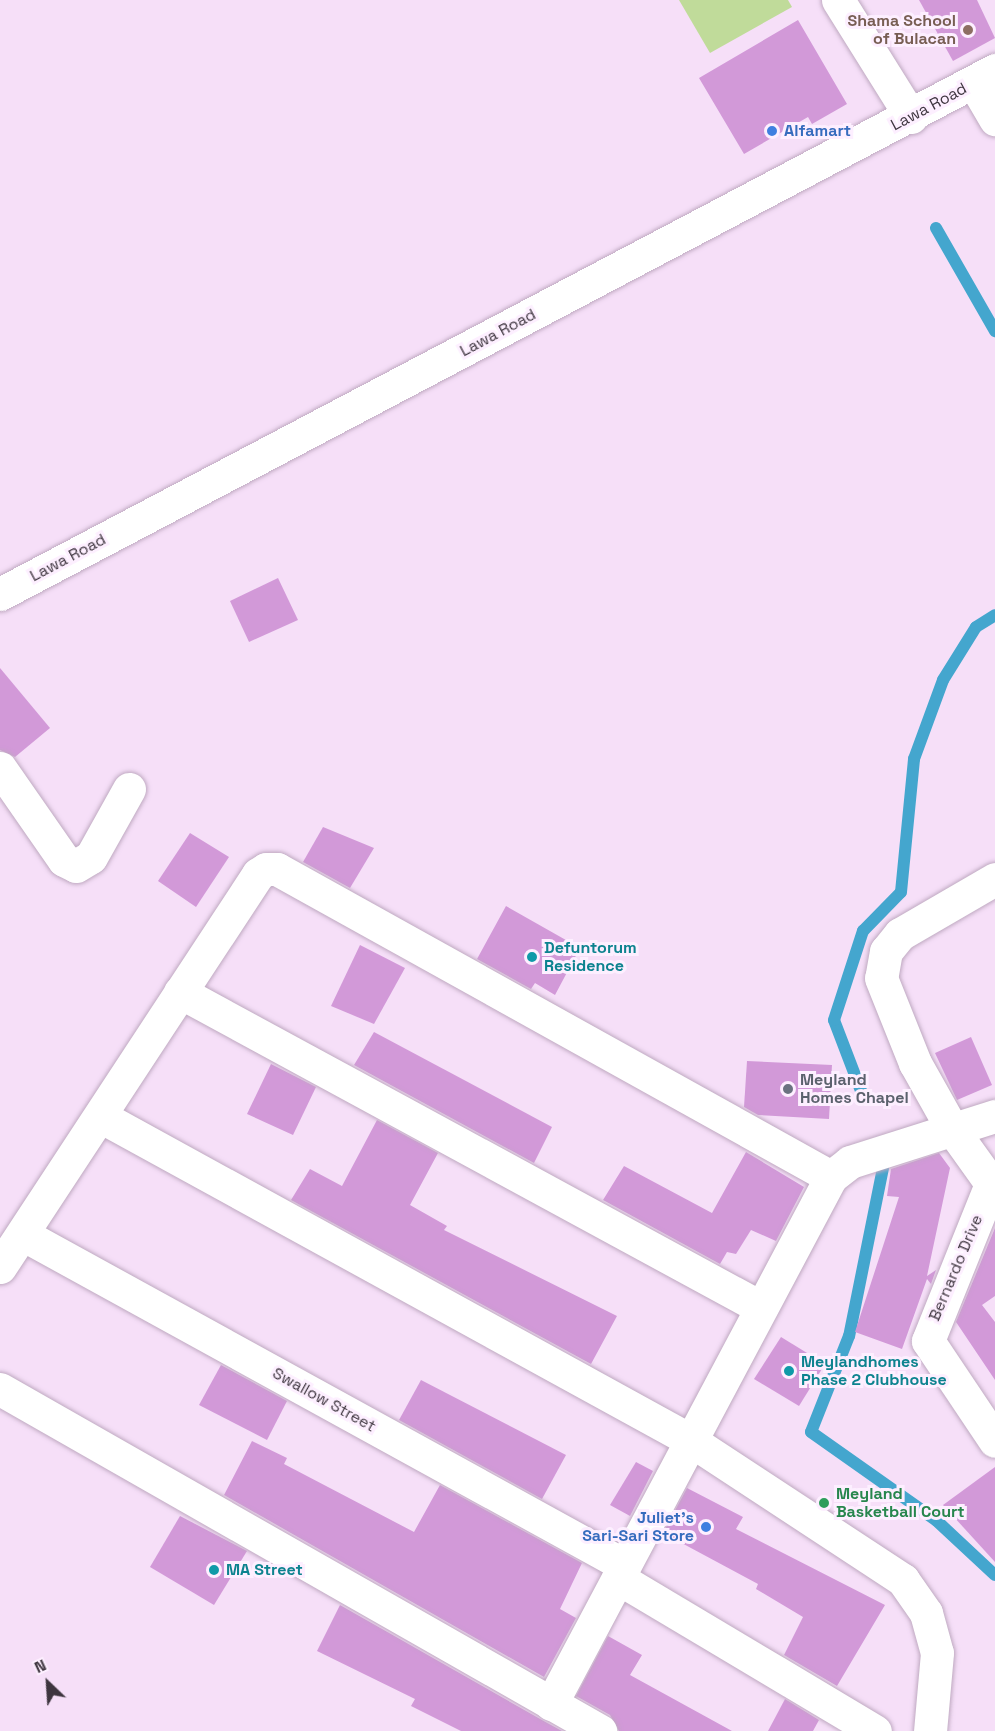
<!DOCTYPE html>
<style>
body{margin:0}
#map{position:relative;width:995px;height:1731px;overflow:hidden;background:#f6dff8;font-family:"Space Grotesk",sans-serif}
div>[style]{position:absolute}
[style*='--x']{left:calc(var(--x)*1px);top:calc(var(--y)*1px);width:calc(var(--w)*1px);rotate:calc(var(--a)*1deg)}
.green>*{inset:0;background:#c0db9a}
.stream>*{height:12px;margin:-6px;padding:0 6px;transform-origin:6px;border-radius:6px;background:#44a6ce}
.building>*{inset:0;background:#d299d8}
.roads{filter:drop-shadow(0 0 2px #bfa9c1) drop-shadow(0 0 2px #bfa9c1)}
.minor>*{height:33px;margin:-16.5px;padding:0 16.5px;transform-origin:16.5px;border-radius:16.5px;background:#fff}
.dots>*{width:16px;height:16px;translate:-50% -50%;box-sizing:border-box;border:3px solid #fdefff;border-radius:50%}
span{translate:-50% -50%;white-space:nowrap;text-align:center;line-height:1.15;-webkit-text-stroke:6px #fdefff;paint-order:stroke}
.education-label{font-size:16px;color:#785e54;font-weight:700}
.right{translate:-100% -50%;text-align:right}
.street-label{font-size:16px;color:#3e353f}
.shop-label{font-size:16px;color:#366cbe;font-weight:700}
.left{translate:0 -50%;text-align:left}
.culture-label{font-size:16px;color:#0d838f;font-weight:700}
.worship-label{font-size:16px;color:#5b616d;font-weight:700}
.leisure-label{font-size:16px;color:#27864d;font-weight:700}
.north{position:absolute;left:18px;top:1653px;width:60px;height:60px;-webkit-text-stroke:4px #fdefff;paint-order:stroke;rotate:335deg;font-size:16px;font-weight:700;line-height:24px;text-align:center;color:#3e353f}
.north::after{content:'';display:block;margin:auto;width:21px;height:27px;background:#3e353f;clip-path:polygon(50% 0,100% 100%,50% 72%,0 100%)}
</style>
<div id="map">
<div class="green">
<div style="clip-path:polygon(679px 0,788px 0,792px 7px,710px 53px)"></div>
</div>
<div class="stream">
<div style="--x:936;--y:228;--w:119;--a:60.2"></div>
<div style="--x:863;--y:1096;--w:81;--a:-110.9"></div>
<div style="--x:834;--y:1020;--w:94;--a:-72"></div>
<div style="--x:863;--y:931;--w:54;--a:-45.7"></div>
<div style="--x:901;--y:892;--w:134;--a:-84.4"></div>
<div style="--x:914;--y:759;--w:84;--a:-69.8"></div>
<div style="--x:943;--y:680;--w:62;--a:-58.1"></div>
<div style="--x:976;--y:627;--w:22;--a:-32"></div>
<div style="--x:883;--y:1168;--w:171;--a:101.4"></div>
<div style="--x:849;--y:1336;--w:103;--a:111.6"></div>
<div style="--x:811;--y:1432;--w:154;--a:35.2"></div>
<div style="--x:937;--y:1521;--w:79;--a:43"></div>
</div>
<div class="building">
<div style="clip-path:polygon(919px 0,977px 0,995px 38px,953px 61px)"></div>
<div style="clip-path:polygon(798px 20px,847px 104px,812px 124px,808px 117px,744px 154px,699px 78px)"></div>
<div style="clip-path:polygon(278px 578px,298px 620px,249px 642px,230px 601px)"></div>
<div style="clip-path:polygon(0 668px,50px 728px,15px 757px,0 750px)"></div>
<div style="clip-path:polygon(323px 827px,374px 848px,350px 888px,303px 862px)"></div>
<div style="clip-path:polygon(190px 833px,229px 857px,196px 907px,158px 881px)"></div>
<div style="clip-path:polygon(506px 906px,580px 948px,555px 995px,535px 983px,531px 989px,477px 959px)"></div>
<div style="clip-path:polygon(360px 945px,405px 968px,374px 1024px,331px 1006px)"></div>
<div style="clip-path:polygon(374px 1032px,552px 1127px,534px 1163px,354px 1065px)"></div>
<div style="clip-path:polygon(971px 1037px,992px 1085px,957px 1100px,935px 1053px)"></div>
<div style="clip-path:polygon(747px 1061px,832px 1065px,829px 1119px,758px 1115px,744px 1107px)"></div>
<div style="clip-path:polygon(271px 1064px,316px 1087px,293px 1135px,247px 1114px)"></div>
<div style="clip-path:polygon(377px 1120px,438px 1153px,410px 1205px,447px 1226px,444px 1230px,617px 1316px,591px 1364px,291px 1200px,310px 1169px,342px 1186px)"></div>
<div style="clip-path:polygon(746px 1152px,804px 1187px,776px 1241px,751px 1230px,736px 1254px,727px 1252px,720px 1264px,603px 1200px,624px 1166px,712px 1213px)"></div>
<div style="clip-path:polygon(939px 1153px,950px 1168px,927px 1276px,936px 1270px,931px 1284px,927px 1279px,902px 1349px,855px 1332px,899px 1197px,887px 1196px,891px 1169px)"></div>
<div style="clip-path:polygon(995px 1228px,995px 1296px,982px 1305px,995px 1322px,995px 1380px,956px 1322px)"></div>
<div style="clip-path:polygon(781px 1337px,825px 1364px,799px 1406px,754px 1379px)"></div>
<div style="clip-path:polygon(221px 1365px,287px 1401px,267px 1440px,199px 1405px)"></div>
<div style="clip-path:polygon(421px 1380px,566px 1455px,542px 1499px,399px 1420px)"></div>
<div style="clip-path:polygon(252px 1441px,287px 1458px,284px 1464px,414px 1532px,440px 1485px,582px 1563px,560px 1609px,576px 1618px,544px 1677px,224px 1495px)"></div>
<div style="clip-path:polygon(636px 1462px,653px 1471px,630px 1516px,610px 1505px)"></div>
<div style="clip-path:polygon(995px 1467px,995px 1562px,943px 1505px)"></div>
<div style="clip-path:polygon(687px 1488px,743px 1517px,736px 1529px,885px 1605px,837px 1686px,784px 1655px,803px 1617px,756px 1589px,758px 1584px,663px 1533px)"></div>
<div style="clip-path:polygon(180px 1516px,247px 1551px,214px 1605px,150px 1567px)"></div>
<div style="clip-path:polygon(340px 1605px,542px 1720px,562px 1731px,461px 1731px,411px 1706px,415px 1699px,317px 1651px)"></div>
<div style="clip-path:polygon(608px 1636px,642px 1655px,630px 1675px,732px 1731px,619px 1731px,610px 1715px,576px 1696px)"></div>
<div style="clip-path:polygon(785px 1699px,819px 1720px,813px 1731px,768px 1731px)"></div>
</div>
<div class="roads">
<div class="minor">
<div style="--x:838;--y:0;--w:138;--a:58"></div>
<div style="--x:974;--y:83;--w:42;--a:59.7"></div>
<div style="--x:0;--y:594;--w:1125;--a:-27.77"></div>
<div style="--x:0;--y:768;--w:112;--a:55.2"></div>
<div style="--x:64;--y:860;--w:13;--a:27"></div>
<div style="--x:76;--y:866;--w:17;--a:-31"></div>
<div style="--x:91;--y:857;--w:78;--a:-60.8"></div>
<div style="--x:995;--y:879;--w:110;--a:149.9"></div>
<div style="--x:900;--y:934;--w:22;--a:129"></div>
<div style="--x:886;--y:951;--w:27;--a:100"></div>
<div style="--x:881;--y:978;--w:92;--a:68.2"></div>
<div style="--x:915;--y:1063;--w:76;--a:60.7"></div>
<div style="--x:952;--y:1129;--w:74;--a:54.4"></div>
<div style="--x:180;--y:992;--w:660;--a:28.51"></div>
<div style="--x:100;--y:1116;--w:673;--a:28.77"></div>
<div style="--x:690;--y:1440;--w:255;--a:33.3"></div>
<div style="--x:903;--y:1580;--w:40;--a:55.1"></div>
<div style="--x:926;--y:1613;--w:41;--a:74.6"></div>
<div style="--x:937;--y:1653;--w:78;--a:95.1"></div>
<div style="--x:991;--y:1184;--w:169;--a:111.9"></div>
<div style="--x:928;--y:1341;--w:120;--a:56.2"></div>
<div style="--x:24;--y:1235;--w:685;--a:28.81"></div>
<div style="--x:0;--y:1267;--w:470;--a:-56.7"></div>
<div style="--x:258;--y:874;--w:9;--a:-32"></div>
<div style="--x:266;--y:869;--w:11;--a:0"></div>
<div style="--x:277;--y:869;--w:634;--a:29.07"></div>
<div style="--x:0;--y:1389;--w:691;--a:29.68"></div>
<div style="--x:618;--y:1578;--w:299;--a:30.8"></div>
<div style="--x:551;--y:1704;--w:597;--a:-62.02"></div>
<div style="--x:831;--y:1177;--w:24;--a:-38"></div>
<div style="--x:850;--y:1162;--w:152;--a:-17.6"></div>
</div>
</div>
<div class="dots">
<div style="left:968px;top:30px;background:#8d6e63"></div>
<div style="left:772px;top:131px;background:#3f7fe0"></div>
<div style="left:532px;top:957px;background:#0f9aa8"></div>
<div style="left:788px;top:1089px;background:#6b7280"></div>
<div style="left:789px;top:1371px;background:#0f9aa8"></div>
<div style="left:824px;top:1503px;background:#2e9e5b"></div>
<div style="left:706px;top:1527px;background:#3f7fe0"></div>
<div style="left:214px;top:1570px;background:#0f9aa8"></div>
</div>
<div class="education-label">
<span class="right" style="left:956px;top:30px">Shama School<br>of Bulacan</span>
</div>
<div class="street-label">
<span style="left:929px;top:107px;rotate:-28deg">Lawa Road</span>
<span style="left:498px;top:333px;rotate:-28deg">Lawa Road</span>
<span style="left:68px;top:558px;rotate:-28deg">Lawa Road</span>
<span style="left:956px;top:1268px;rotate:-67deg">Bernardo Drive</span>
<span style="left:324px;top:1400px;rotate:29deg">Swallow Street</span>
</div>
<div class="shop-label">
<span class="left" style="left:784px;top:131px">Alfamart</span>
<span class="right" style="left:694px;top:1527px">Juliet's<br>Sari-Sari Store</span>
</div>
<div class="culture-label">
<span class="left" style="left:544px;top:957px">Defuntorum<br>Residence</span>
<span class="left" style="left:801px;top:1371px">Meylandhomes<br>Phase 2 Clubhouse</span>
<span class="left" style="left:226px;top:1570px">MA Street</span>
</div>
<div class="worship-label">
<span class="left" style="left:800px;top:1089px">Meyland<br>Homes Chapel</span>
</div>
<div class="leisure-label">
<span class="left" style="left:836px;top:1503px">Meyland<br>Basketball Court</span>
</div>
<div class="north">N</div>
</div>
